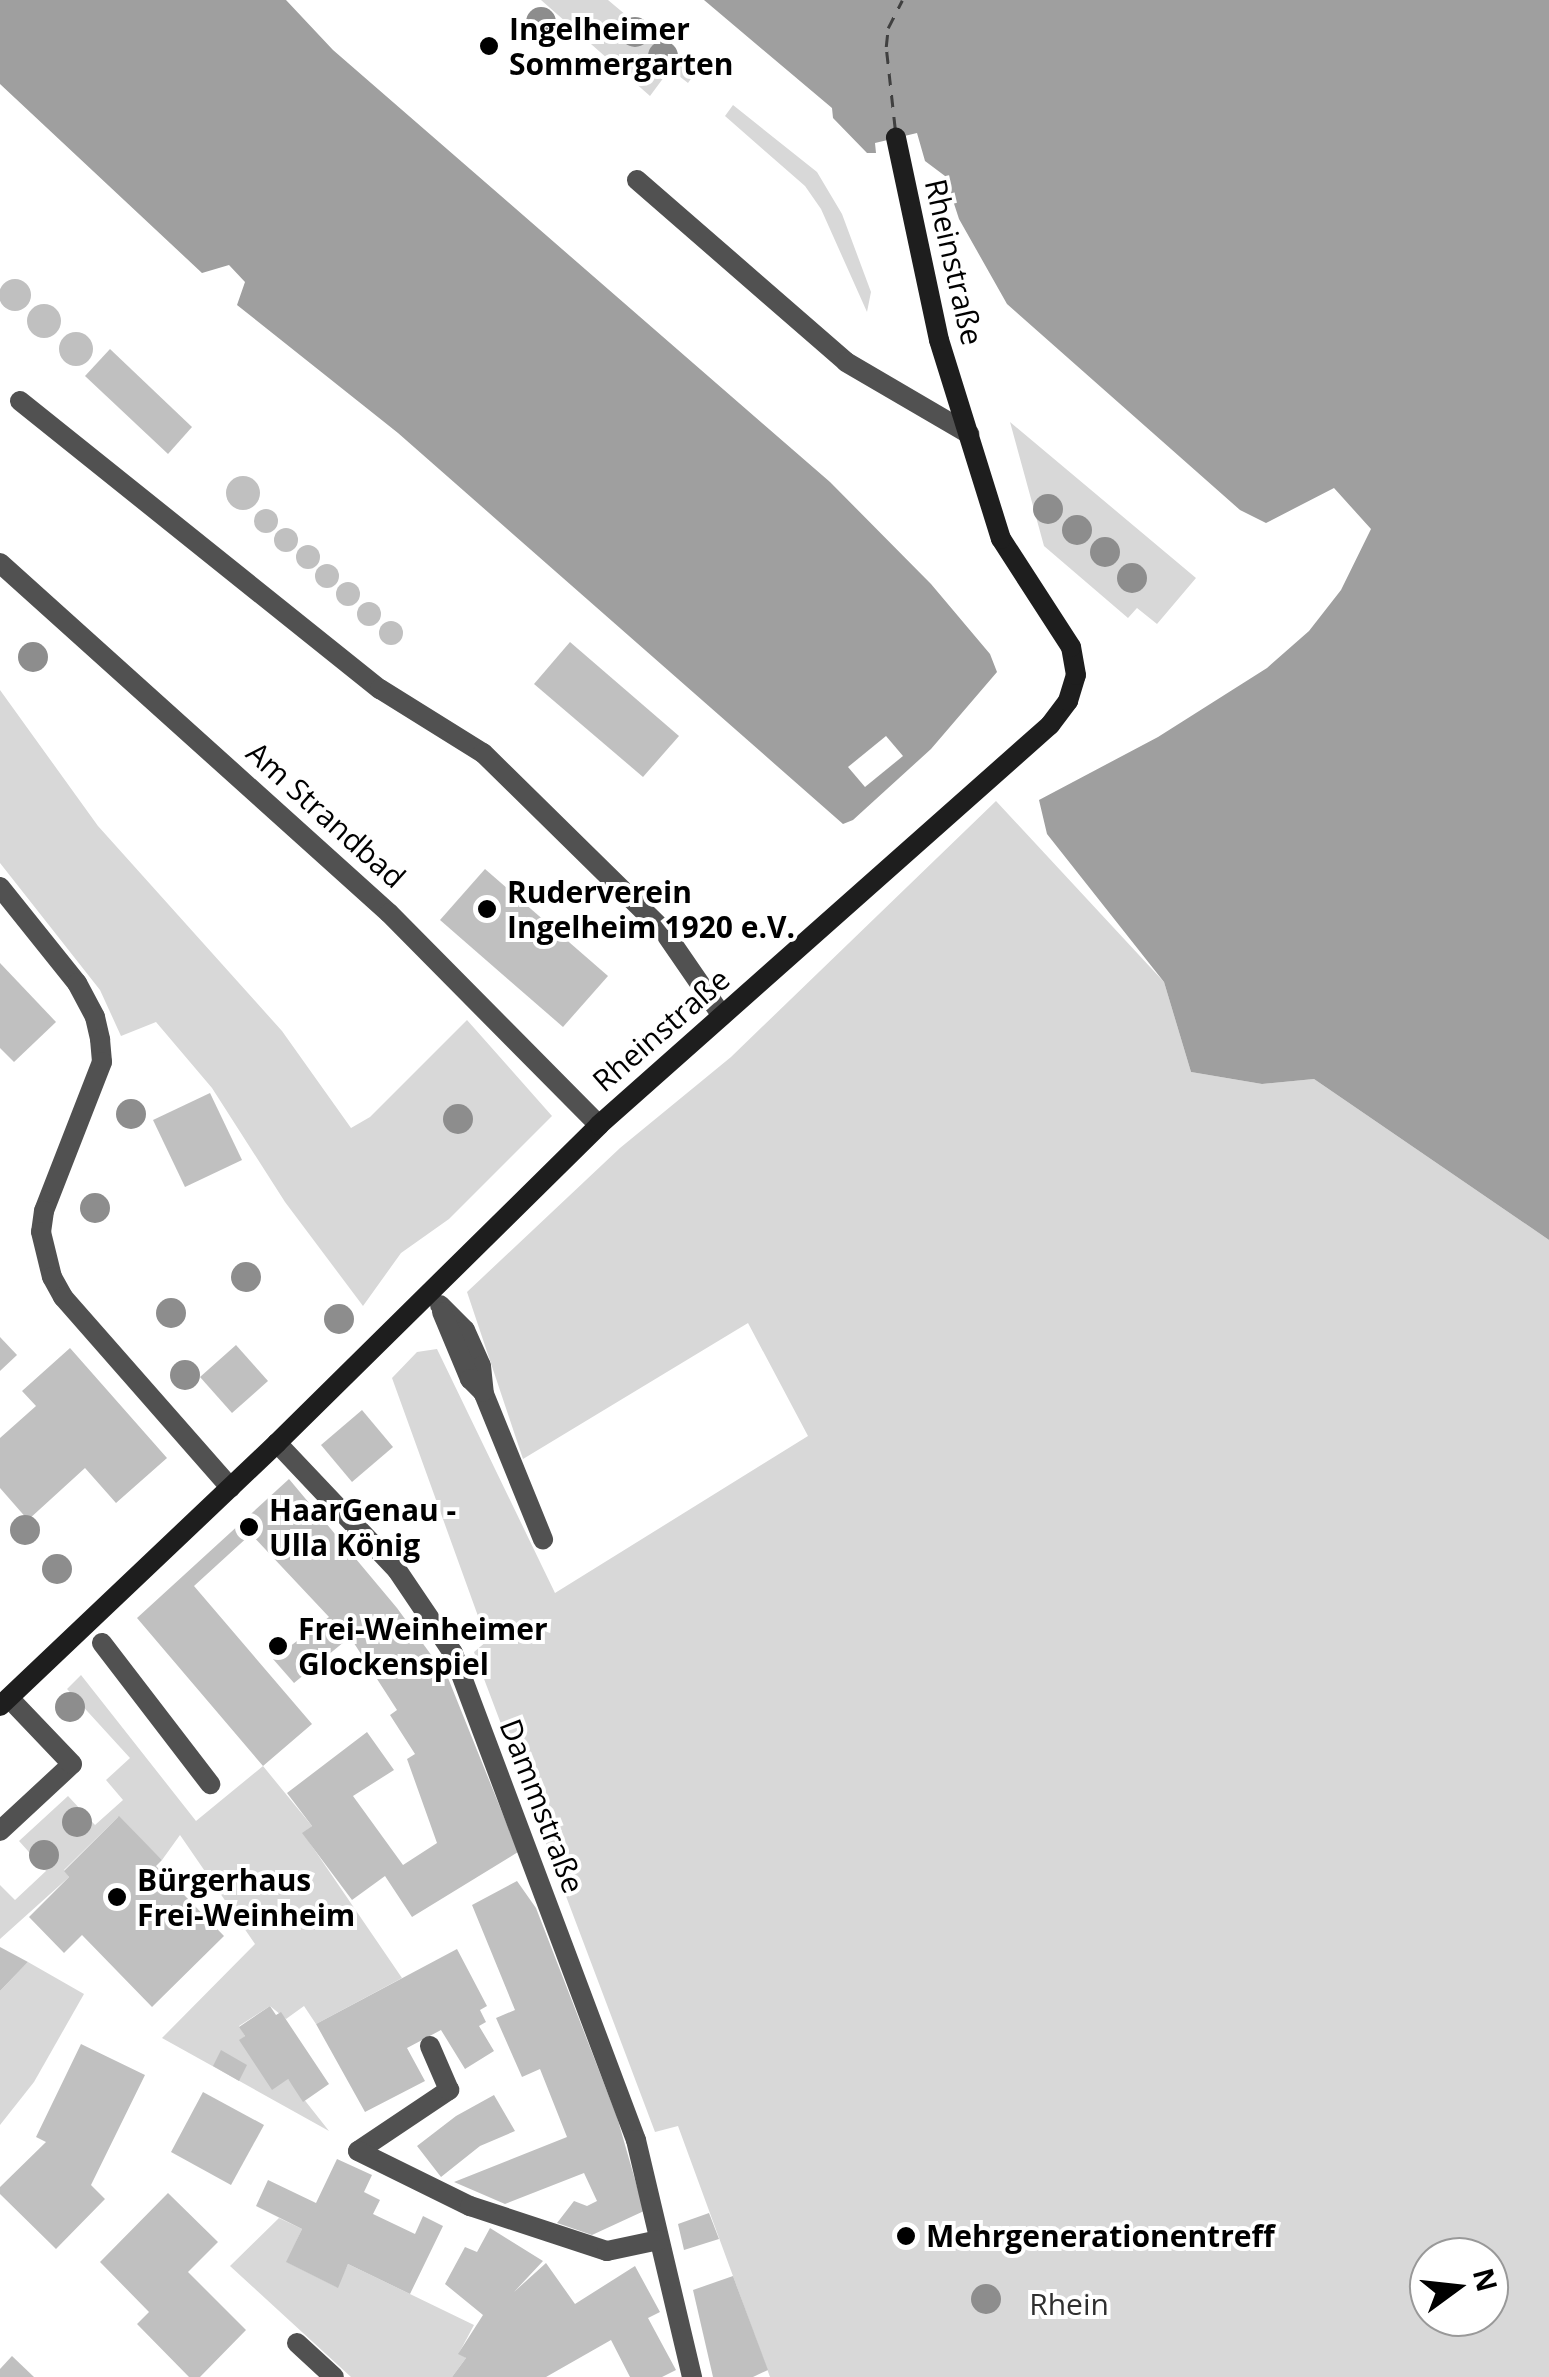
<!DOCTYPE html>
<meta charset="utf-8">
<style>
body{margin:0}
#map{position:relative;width:1549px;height:2377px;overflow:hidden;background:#fff;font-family:"Open Sans",sans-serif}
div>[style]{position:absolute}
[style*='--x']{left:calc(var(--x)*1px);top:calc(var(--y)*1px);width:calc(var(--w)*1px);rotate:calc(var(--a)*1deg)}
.green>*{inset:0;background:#d8d8d8}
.water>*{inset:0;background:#9f9f9f}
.pier>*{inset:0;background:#fff}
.ferry>*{height:2.5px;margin-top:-1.25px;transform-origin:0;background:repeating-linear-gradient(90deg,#404040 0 12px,transparent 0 22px)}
.building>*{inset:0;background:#c0c0c0}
.round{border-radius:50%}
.lane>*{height:20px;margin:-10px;padding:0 10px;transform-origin:10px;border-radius:10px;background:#515151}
.street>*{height:20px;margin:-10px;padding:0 10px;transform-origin:10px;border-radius:10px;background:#515151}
.secondary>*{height:20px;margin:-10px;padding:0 10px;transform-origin:10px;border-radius:10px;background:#1e1e1e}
.trees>*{width:30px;height:30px;margin:-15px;border-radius:50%;background:#8d8d8d}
.dots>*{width:28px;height:28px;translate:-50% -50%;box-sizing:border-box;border:5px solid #fff;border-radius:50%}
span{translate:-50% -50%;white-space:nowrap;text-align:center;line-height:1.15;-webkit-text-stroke:8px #fff;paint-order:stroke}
.poi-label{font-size:30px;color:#000;font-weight:700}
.left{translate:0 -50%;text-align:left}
.street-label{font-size:30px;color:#000}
.park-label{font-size:30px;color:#2f2f2f}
.north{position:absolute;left:1409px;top:2237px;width:100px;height:100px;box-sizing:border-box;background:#fff;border:2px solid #999;border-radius:50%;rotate:75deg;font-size:28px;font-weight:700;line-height:40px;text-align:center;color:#000}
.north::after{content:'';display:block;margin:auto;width:35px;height:45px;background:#000;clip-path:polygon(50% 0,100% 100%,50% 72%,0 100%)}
</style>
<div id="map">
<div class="green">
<div style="clip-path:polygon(541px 0,608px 0,695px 73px,688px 83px,670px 69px,650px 96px)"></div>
<div style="clip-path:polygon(733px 105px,817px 172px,842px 214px,871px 292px,867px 312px,821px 209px,805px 186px,725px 116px)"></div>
<div style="clip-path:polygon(1010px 422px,1196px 578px,1157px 624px,1137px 608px,1128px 618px,1044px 546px)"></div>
<div style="clip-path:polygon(0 690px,98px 826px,282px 1031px,351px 1128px,370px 1117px,467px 1020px,552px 1116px,449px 1219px,401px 1253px,363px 1306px,285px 1202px,212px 1088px,156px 1022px,121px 1036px,100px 990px,0 863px)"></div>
<div style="clip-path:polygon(evenodd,996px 801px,1164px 982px,1191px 1072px,1262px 1084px,1314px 1079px,1549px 1240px,1549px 2377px,770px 2377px,678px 2126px,655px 2132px,478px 1663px,474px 1652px,487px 1641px,392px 1378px,417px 1352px,437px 1349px,555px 1593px,808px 1436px,748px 1323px,523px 1459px,467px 1292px,620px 1148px,731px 1057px,996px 801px,1429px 2257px,1489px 2257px,1489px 2317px,1429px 2317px,1429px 2257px)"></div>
<div style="clip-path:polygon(81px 1675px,196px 1821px,263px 1766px,312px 1826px,303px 1833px,402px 1978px,316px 2024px,304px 2006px,286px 2019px,270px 2006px,239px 2026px,245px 2036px,240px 2040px,288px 2079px,329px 2131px,162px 2038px,255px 1944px,180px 1835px,162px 1860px,118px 1817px,64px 1870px,69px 1877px,0 1939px,0 1885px,15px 1900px,46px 1871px,19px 1841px,68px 1796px,95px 1825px,123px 1800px,106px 1780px,130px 1758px,67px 1689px)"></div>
<div style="clip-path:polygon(28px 1962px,84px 1994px,34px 2082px,0 2125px,0 1991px)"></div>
<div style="clip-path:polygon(279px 2218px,302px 2229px,287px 2262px,337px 2287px,348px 2264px,474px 2325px,459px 2353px,466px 2358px,452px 2377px,351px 2377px,230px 2266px)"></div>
</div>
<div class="water">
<div style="clip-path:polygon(0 0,286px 0,333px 50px,830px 482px,931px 584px,990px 654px,997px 672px,931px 749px,853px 820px,843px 824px,398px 433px,237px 305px,245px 282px,229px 265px,202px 273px,0 84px)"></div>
<div style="clip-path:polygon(704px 0,1549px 0,1549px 1240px,1314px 1079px,1262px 1084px,1191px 1072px,1164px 982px,1047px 834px,1039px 800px,1158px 737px,1267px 668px,1309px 631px,1341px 590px,1371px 529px,1334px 488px,1266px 523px,1240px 510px,1007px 304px,959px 219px,945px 176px,925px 161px,917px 133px,875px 143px,876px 153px,867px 153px,833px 118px,832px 108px)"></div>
</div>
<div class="pier">
<div style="clip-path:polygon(886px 736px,903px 756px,865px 787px,848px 767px)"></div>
</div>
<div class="ferry">
<div style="--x:895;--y:129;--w:82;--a:-96.3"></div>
<div style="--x:886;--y:47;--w:19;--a:-84"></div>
<div style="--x:888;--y:28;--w:31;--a:-63"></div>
</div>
<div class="building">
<div class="round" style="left:-1px;top:279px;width:32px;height:32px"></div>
<div class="round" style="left:27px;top:304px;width:34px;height:34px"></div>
<div class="round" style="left:59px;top:332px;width:34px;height:34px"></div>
<div style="clip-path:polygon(110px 349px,192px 427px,168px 454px,85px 376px)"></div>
<div class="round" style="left:226px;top:476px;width:34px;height:34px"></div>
<div class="round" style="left:254px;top:509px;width:24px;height:24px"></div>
<div class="round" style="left:274px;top:528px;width:24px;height:24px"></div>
<div class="round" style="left:296px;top:545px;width:24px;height:24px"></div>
<div class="round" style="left:315px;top:564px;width:24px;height:24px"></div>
<div class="round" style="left:336px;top:582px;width:24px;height:24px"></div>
<div class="round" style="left:357px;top:602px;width:24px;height:24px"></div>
<div class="round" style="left:379px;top:621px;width:24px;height:24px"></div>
<div style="clip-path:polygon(570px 642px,679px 736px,643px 777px,534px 684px)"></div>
<div style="clip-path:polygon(485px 869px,608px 976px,563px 1027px,440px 920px)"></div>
<div style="clip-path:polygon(0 963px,56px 1022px,14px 1062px,0 1048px)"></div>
<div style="clip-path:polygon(210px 1093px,242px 1160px,185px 1187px,153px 1120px)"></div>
<div style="clip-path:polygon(0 1337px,17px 1355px,0 1371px)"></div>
<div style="clip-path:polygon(236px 1345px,268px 1381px,232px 1413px,200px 1377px)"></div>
<div style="clip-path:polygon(70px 1348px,167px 1458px,116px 1503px,85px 1468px,28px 1520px,0 1488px,0 1438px,36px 1406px,22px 1391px)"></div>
<div style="clip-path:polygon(362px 1410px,393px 1447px,352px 1482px,321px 1445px)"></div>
<div style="clip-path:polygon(289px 1479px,397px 1608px,448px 1678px,518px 1852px,412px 1917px,385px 1876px,352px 1900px,302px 1833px,312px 1826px,287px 1793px,367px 1732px,394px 1770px,353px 1796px,403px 1865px,437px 1843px,407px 1759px,415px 1754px,390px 1715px,397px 1710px,350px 1637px,294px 1683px,273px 1659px,329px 1617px,251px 1534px,194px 1586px,312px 1724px,263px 1766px,137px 1618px)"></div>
<div style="clip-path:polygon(119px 1816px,162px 1860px,156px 1866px,224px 1936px,152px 2007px,82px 1935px,64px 1953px,29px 1917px,69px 1877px,64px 1871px)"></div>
<div style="clip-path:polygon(517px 1881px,536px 1908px,617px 2117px,644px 2211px,592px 2235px,557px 2223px,574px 2201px,587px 2206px,597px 2201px,584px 2173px,505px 2204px,454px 2182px,567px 2137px,540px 2069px,522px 2077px,496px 2018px,515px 2010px,472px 1905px)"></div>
<div style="clip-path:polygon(0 1947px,28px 1962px,0 1991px)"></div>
<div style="clip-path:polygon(457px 1949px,487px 2006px,480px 2010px,486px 2022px,479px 2026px,494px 2051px,465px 2069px,441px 2030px,407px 2048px,425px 2081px,365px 2112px,316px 2024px)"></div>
<div style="clip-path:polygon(270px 2006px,276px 2015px,281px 2012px,329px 2084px,303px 2102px,288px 2079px,272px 2090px,239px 2040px,245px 2036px,239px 2027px)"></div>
<div style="clip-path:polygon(81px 2044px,145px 2075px,91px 2185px,105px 2199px,56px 2249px,0 2194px,0 2187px,46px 2142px,36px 2137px)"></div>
<div style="clip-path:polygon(221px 2050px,247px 2065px,239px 2081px,213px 2066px)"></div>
<div style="clip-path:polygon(203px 2092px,264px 2125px,231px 2185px,171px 2152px)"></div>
<div style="clip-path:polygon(494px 2095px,515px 2131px,480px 2146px,441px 2177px,417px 2146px,456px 2116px)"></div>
<div style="clip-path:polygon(337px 2159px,372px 2175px,364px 2192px,380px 2200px,373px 2214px,415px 2234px,423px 2216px,443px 2226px,410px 2294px,348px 2264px,338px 2288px,286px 2262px,302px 2229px,256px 2206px,268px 2180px,316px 2203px)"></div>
<div style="clip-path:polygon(168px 2193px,218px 2242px,188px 2272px,246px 2330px,200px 2377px,189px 2377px,137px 2324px,149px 2312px,100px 2262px)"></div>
<div style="clip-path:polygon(709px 2213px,719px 2239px,684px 2250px,678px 2224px)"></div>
<div style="clip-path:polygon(490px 2228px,543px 2261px,514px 2292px,546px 2263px,575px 2304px,635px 2266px,660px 2312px,648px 2318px,676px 2370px,662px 2377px,630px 2377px,611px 2340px,546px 2377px,452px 2377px,466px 2358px,458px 2354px,483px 2315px,445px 2284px,465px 2247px,477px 2252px)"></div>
<div style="clip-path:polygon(733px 2276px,768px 2370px,753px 2377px,713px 2377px,693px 2290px)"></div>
<div style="clip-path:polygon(12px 2356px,34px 2377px,0 2377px,0 2369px)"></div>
</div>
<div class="lane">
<div style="--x:637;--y:180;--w:277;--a:41"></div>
<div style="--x:846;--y:362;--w:143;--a:30.3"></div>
<div style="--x:20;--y:401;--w:461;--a:38.7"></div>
<div style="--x:380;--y:689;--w:121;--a:31.9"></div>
<div style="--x:483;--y:753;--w:252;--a:44.5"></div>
<div style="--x:663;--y:930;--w:104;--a:55.5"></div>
<div style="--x:0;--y:563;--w:523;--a:41.98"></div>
<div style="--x:389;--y:913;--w:298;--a:45.3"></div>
<div style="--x:440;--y:1305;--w:35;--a:45"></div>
<div style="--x:465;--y:1330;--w:39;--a:66"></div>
<div style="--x:481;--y:1366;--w:28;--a:84"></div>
<div style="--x:484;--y:1394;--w:157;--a:67.9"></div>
<div style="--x:442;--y:1312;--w:73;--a:67.3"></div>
<div style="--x:470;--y:1379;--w:18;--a:45"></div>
<div style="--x:102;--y:1643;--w:178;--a:52.5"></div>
<div style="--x:0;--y:1831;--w:98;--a:-42.9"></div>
<div style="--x:72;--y:1764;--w:91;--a:-133.7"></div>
<div style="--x:358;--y:2151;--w:110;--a:-33.8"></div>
<div style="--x:449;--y:2090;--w:48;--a:-113.4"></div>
<div style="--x:297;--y:2343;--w:50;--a:42.6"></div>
</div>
<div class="street">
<div style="--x:0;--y:887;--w:123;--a:51.3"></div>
<div style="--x:77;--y:983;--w:38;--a:62"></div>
<div style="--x:95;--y:1017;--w:23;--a:77"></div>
<div style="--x:100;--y:1039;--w:23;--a:85"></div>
<div style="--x:102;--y:1062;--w:160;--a:111.3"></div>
<div style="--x:44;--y:1211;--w:21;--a:98"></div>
<div style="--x:41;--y:1232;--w:46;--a:76.3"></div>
<div style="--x:52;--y:1277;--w:23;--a:61"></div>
<div style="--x:63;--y:1297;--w:254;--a:48.7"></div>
<div style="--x:277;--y:1443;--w:175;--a:46.6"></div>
<div style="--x:397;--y:1570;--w:100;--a:56"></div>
<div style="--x:453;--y:1653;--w:520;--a:69.41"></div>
<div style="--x:636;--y:2140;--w:244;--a:76.7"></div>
<div style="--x:358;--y:2151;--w:125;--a:26.2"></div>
<div style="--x:470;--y:2206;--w:144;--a:18.2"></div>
<div style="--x:607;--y:2251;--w:53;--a:-11.9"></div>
</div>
<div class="secondary">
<div style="--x:0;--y:1706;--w:382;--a:-43.5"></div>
<div style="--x:277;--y:1443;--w:453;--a:-44.6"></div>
<div style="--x:599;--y:1125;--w:603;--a:-41.57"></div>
<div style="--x:1050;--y:725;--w:30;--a:-53"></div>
<div style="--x:1068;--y:701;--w:27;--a:-73"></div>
<div style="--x:1076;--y:675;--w:28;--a:-100"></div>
<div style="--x:1071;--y:647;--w:129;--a:-122.9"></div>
<div style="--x:1001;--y:539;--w:208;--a:-107.3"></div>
<div style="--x:939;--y:340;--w:207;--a:-102"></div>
</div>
<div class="trees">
<div style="left:541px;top:22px"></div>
<div style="left:635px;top:32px"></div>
<div style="left:663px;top:56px"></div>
<div style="left:1048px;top:509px"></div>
<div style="left:1077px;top:530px"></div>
<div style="left:1105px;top:552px"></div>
<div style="left:1132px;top:578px"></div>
<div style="left:33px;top:657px"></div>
<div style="left:131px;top:1114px"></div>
<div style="left:458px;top:1119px"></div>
<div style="left:95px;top:1208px"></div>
<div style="left:246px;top:1277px"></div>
<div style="left:171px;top:1313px"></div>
<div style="left:339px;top:1319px"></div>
<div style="left:185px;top:1375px"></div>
<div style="left:25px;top:1530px"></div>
<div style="left:57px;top:1569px"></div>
<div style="left:70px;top:1707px"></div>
<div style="left:77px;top:1822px"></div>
<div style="left:44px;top:1855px"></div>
<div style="left:986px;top:2299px"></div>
</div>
<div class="dots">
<div style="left:489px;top:46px;background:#000"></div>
<div style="left:487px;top:909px;background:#000"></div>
<div style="left:249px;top:1527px;background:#000"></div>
<div style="left:278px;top:1646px;background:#000"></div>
<div style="left:117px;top:1897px;background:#000"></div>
<div style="left:906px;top:2236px;background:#000"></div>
</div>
<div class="poi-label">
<span class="left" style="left:509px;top:46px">Ingelheimer<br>Sommergarten</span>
<span class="left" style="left:507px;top:909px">Ruderverein<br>Ingelheim 1920 e.V.</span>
<span class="left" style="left:269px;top:1527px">HaarGenau -<br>Ulla König</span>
<span class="left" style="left:298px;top:1646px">Frei-Weinheimer<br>Glockenspiel</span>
<span class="left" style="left:137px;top:1897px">Bürgerhaus<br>Frei-Weinheim</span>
<span class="left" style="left:926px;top:2236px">Mehrgenerationentreff</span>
</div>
<div class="street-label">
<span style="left:954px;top:262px;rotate:77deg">Rheinstraße</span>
<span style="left:326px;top:815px;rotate:42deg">Am Strandbad</span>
<span style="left:661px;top:1030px;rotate:-41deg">Rheinstraße</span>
<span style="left:542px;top:1806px;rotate:69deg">Dammstraße</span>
</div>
<div class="park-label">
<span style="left:1069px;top:2304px">Rhein</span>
</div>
<div class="north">N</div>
</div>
